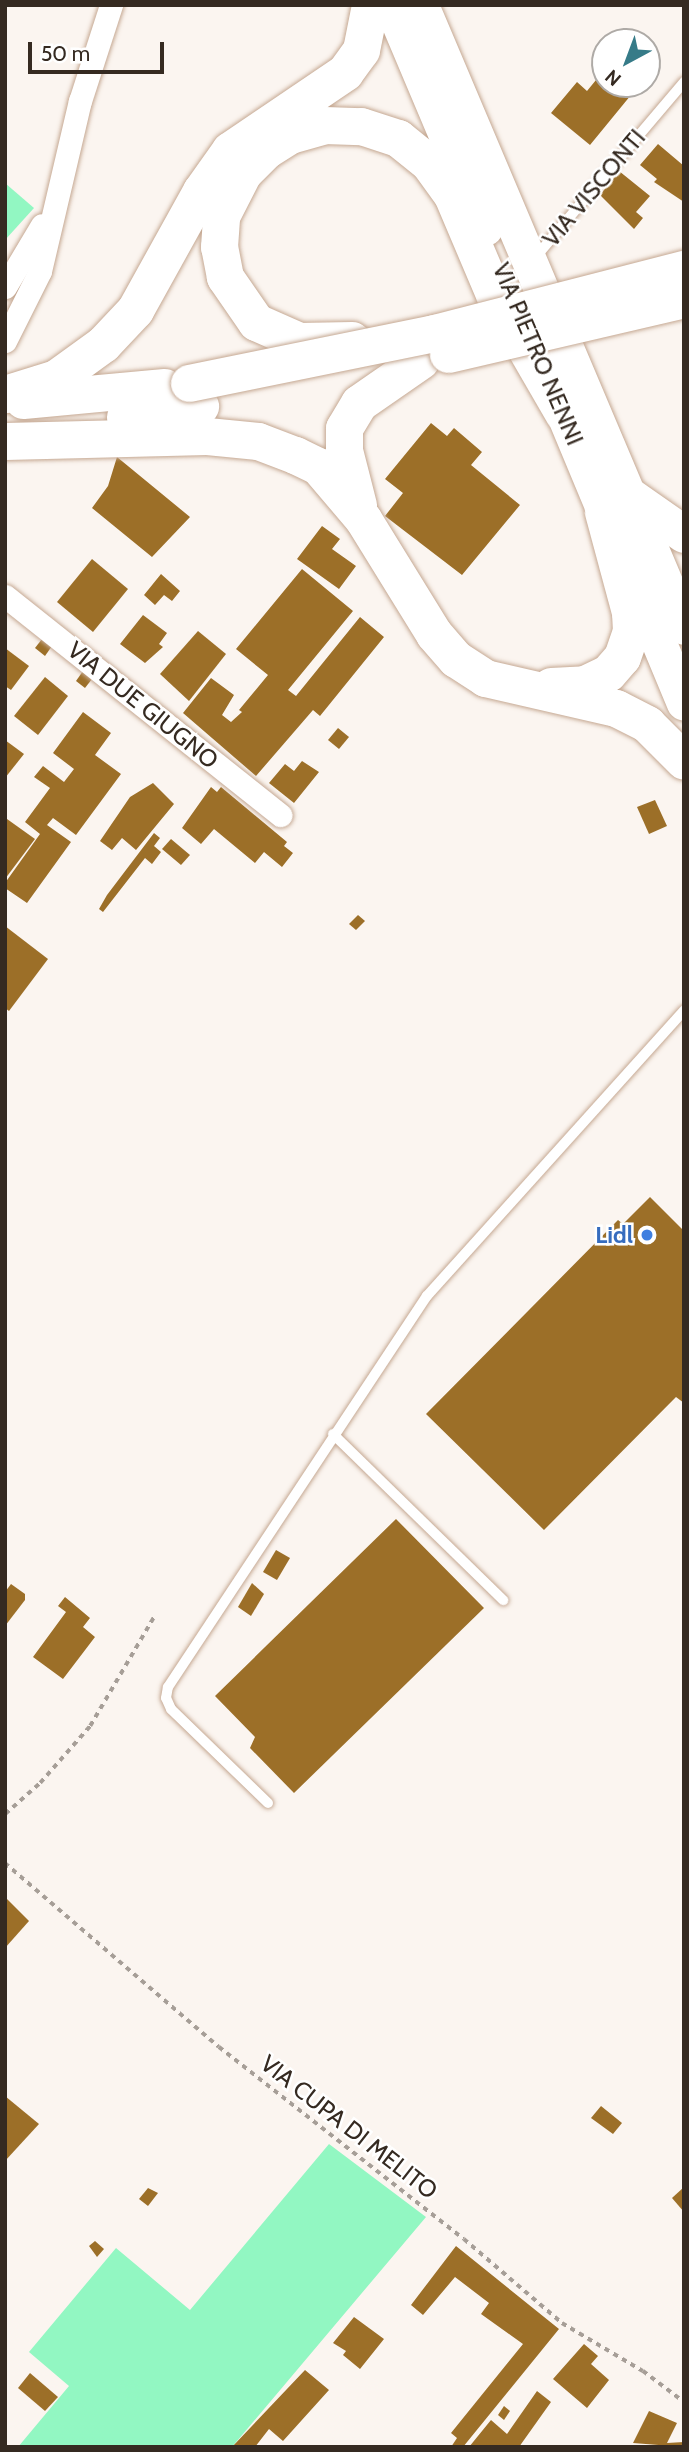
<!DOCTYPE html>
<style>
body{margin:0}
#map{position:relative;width:689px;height:2452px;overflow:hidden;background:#fbf5f0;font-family:Cabin,sans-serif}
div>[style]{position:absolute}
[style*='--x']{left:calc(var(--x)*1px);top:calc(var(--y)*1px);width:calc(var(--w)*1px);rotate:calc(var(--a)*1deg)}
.green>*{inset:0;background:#92f7c2}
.building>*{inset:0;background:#9c6f28}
.path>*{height:3.5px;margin-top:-1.75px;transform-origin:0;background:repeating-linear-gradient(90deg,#a69e97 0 5px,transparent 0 10px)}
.roads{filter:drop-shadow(0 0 2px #c5a892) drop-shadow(0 0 2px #c5a892)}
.service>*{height:10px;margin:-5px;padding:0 5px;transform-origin:5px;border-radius:5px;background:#fff}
.minor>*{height:23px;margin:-11.5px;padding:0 11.5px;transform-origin:11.5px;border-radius:11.5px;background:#fff}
.primary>*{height:35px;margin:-17.5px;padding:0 17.5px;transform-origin:17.5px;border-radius:17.5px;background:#fff}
.trunk>*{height:37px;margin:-18.5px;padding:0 18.5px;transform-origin:18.5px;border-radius:18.5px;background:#fff}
.bridges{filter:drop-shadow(0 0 2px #c5a892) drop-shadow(0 0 2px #c5a892)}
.trunk-bridge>*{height:37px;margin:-18.5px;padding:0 18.5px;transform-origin:18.5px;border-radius:18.5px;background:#fff}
.dots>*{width:19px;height:19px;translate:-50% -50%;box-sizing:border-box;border:4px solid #fff;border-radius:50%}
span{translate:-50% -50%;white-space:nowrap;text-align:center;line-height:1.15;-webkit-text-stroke:5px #fff;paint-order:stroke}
.street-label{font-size:24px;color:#352a21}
.shop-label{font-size:24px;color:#366cbe;font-weight:700}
.right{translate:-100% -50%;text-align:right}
.frame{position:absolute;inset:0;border:7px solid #352a21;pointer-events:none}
.north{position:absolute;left:591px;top:28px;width:70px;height:70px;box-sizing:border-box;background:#fff;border:2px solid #aeaaa6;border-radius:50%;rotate:221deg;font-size:19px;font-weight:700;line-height:28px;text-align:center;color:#352a21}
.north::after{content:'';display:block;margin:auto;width:24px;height:32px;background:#367b88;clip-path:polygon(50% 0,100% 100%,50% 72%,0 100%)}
.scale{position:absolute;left:28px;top:42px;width:136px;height:32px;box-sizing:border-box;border:4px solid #352a21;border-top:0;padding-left:9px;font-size:21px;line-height:24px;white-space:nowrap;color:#352a21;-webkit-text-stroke:5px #fff;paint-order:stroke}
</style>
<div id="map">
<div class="green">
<div style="clip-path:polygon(5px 183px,34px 208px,5px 240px)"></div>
<div style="clip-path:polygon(329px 2144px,426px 2217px,232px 2447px,18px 2447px,69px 2386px,29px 2352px,116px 2248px,190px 2310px)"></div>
</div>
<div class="building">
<div style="clip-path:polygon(651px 51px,660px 59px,647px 75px,647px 56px)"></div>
<div style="clip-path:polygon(605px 69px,605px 84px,640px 84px,590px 145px,551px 113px,577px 82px,587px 91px)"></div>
<div style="clip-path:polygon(658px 144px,684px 166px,684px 202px,654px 182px,657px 179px,640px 165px)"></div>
<div style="clip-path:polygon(619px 171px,650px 196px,636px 212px,643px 218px,634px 229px,600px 195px)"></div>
<div style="clip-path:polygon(431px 423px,447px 436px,454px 428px,482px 452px,471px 465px,520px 505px,462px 575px,385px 516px,403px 493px,385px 479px)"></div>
<div style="clip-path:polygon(117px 457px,190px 517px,152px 557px,92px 508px,108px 486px)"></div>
<div style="clip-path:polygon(322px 526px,340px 539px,332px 549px,356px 566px,339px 589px,297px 559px)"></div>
<div style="clip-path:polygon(92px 559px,128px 589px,93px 632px,57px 602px)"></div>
<div style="clip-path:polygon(302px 569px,353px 611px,288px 690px,296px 696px,360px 617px,384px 637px,320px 716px,313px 710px,256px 776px,183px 713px,211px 678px,234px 695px,222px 715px,231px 722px,242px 712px,239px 710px,268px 675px,236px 649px)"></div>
<div style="clip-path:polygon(161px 574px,180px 591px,172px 601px,164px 595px,155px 605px,144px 595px)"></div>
<div style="clip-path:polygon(143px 615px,167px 633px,159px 644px,163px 647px,145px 663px,120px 644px)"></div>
<div style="clip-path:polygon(198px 631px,226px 654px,189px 701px,160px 674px)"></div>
<div style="clip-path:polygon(42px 639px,52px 646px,45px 656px,35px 648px)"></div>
<div style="clip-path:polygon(5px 648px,29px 666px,11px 690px,5px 686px)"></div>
<div style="clip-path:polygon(83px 671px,92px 679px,85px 688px,76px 681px)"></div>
<div style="clip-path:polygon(45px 677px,68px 696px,38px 735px,14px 716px)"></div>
<div style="clip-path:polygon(83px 712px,111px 733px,95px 755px,121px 774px,76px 835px,53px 818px,47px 825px,71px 842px,27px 903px,5px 888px,5px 883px,40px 834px,25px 822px,50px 788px,34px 777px,43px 766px,64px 782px,74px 769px,53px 753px)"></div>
<div style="clip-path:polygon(338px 728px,349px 737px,339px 749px,328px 740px)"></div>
<div style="clip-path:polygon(5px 740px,24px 754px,5px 778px)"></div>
<div style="clip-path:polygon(302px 761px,319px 772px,294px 803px,269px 783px,285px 764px,294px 771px)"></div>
<div style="clip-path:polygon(153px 783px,174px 804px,136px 850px,122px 838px,112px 850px,100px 841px,130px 797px)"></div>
<div style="clip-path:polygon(211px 787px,217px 792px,221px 787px,287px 842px,284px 846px,293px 853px,282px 867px,264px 852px,255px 863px,214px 829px,201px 844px,182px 828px)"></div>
<div style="clip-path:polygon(655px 800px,667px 826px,649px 834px,637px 807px)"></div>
<div style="clip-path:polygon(7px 819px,35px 839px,5px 879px,5px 822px)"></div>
<div style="clip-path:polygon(154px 833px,160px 838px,154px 846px,161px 852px,152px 864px,145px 858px,103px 912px,99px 909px,107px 895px)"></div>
<div style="clip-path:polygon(171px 839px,190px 855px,181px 865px,162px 849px)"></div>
<div style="clip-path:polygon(358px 915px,365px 921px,356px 930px,349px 924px)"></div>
<div style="clip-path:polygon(5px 926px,48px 959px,9px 1011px,5px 1008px)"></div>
<div style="clip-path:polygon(650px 1197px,684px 1231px,684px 1403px,676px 1397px,544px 1530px,426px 1414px,618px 1220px,623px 1224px)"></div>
<div style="clip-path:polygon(396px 1519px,484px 1608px,294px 1793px,250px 1748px,255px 1737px,215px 1696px)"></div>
<div style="clip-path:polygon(276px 1550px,290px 1558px,277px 1580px,263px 1572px)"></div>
<div style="clip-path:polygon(252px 1583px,264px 1594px,251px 1616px,238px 1607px)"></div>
<div style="clip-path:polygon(11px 1584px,25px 1594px,25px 1600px,5px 1626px,5px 1592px)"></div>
<div style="clip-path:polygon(65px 1597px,90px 1618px,83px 1627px,95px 1637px,63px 1679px,33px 1657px,66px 1612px,58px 1606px)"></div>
<div style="clip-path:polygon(7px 1899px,29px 1921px,5px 1948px,5px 1901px)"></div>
<div style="clip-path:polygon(5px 2096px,39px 2124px,5px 2161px)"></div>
<div style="clip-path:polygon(601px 2106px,622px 2123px,613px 2134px,591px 2118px)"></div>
<div style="clip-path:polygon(684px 2187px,684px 2212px,672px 2198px)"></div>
<div style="clip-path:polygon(148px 2188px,158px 2193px,148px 2206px,139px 2199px)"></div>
<div style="clip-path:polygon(95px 2241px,104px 2249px,97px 2257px,89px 2246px)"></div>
<div style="clip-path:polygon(456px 2246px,559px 2329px,463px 2447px,451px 2447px,457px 2438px,451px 2433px,523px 2344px,481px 2314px,489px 2303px,455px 2277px,423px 2315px,411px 2305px)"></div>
<div style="clip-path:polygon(354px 2317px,384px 2339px,360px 2369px,343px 2355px,346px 2351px,333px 2343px)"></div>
<div style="clip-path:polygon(584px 2344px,598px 2356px,591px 2364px,609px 2380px,587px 2408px,553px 2379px)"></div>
<div style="clip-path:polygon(305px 2370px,329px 2390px,283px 2441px,269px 2429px,255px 2447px,232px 2447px)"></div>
<div style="clip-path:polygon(30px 2373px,58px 2397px,45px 2411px,18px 2388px)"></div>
<div style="clip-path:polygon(537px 2391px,551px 2402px,519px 2447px,469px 2447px,491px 2420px,507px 2434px)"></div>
<div style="clip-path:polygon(504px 2406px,510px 2411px,504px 2420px,498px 2415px)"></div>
<div style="clip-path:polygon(649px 2411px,677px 2423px,667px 2443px,684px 2442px,684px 2447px,633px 2443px)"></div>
</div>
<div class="path">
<div style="--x:5;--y:1814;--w:47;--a:-41.5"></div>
<div style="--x:40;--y:1783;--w:76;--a:-48.7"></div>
<div style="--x:90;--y:1726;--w:129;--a:-59.6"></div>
<div style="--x:5;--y:1863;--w:282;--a:40.7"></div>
<div style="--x:219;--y:2047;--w:311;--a:38.1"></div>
<div style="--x:464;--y:2239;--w:129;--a:40.6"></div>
<div style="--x:562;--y:2323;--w:94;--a:30.7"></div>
<div style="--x:643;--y:2371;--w:51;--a:37.1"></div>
</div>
<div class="roads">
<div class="service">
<div style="--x:534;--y:259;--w:232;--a:-49.7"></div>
<div style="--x:333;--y:1434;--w:238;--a:44.3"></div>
<div style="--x:268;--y:1803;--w:135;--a:-135.9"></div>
<div style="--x:171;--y:1709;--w:12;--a:-114"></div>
<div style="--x:166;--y:1698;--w:11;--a:-80"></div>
<div style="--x:168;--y:1687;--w:469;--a:-56.5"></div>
<div style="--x:427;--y:1296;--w:384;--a:-48"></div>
</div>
<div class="minor">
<div style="--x:5;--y:287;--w:72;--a:-59.2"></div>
<div style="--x:5;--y:341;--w:78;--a:-63.4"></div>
<div style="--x:40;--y:271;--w:175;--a:-76.8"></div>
<div style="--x:80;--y:101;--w:101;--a:-72.1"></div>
<div style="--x:5;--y:596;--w:352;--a:38.5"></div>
</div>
<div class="primary">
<div style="--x:391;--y:5;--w:242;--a:67.1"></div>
<div style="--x:421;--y:5;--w:675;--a:67.08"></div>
<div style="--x:552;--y:386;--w:343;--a:67.4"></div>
</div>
<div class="trunk">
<div style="--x:352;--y:340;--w:53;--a:178.9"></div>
<div style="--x:299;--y:341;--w:47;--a:-156.2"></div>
<div style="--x:256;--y:322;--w:55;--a:-124.6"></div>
<div style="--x:225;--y:277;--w:31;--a:-101"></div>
<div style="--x:219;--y:247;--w:31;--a:-86"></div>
<div style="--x:221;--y:216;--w:48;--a:-62.9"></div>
<div style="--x:243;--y:173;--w:33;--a:-45"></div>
<div style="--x:266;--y:150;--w:28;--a:-32"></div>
<div style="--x:290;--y:135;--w:35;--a:-16"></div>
<div style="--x:324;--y:125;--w:37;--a:2"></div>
<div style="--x:361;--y:126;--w:39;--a:18"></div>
<div style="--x:398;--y:138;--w:38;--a:39"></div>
<div style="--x:428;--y:162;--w:41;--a:54"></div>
<div style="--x:452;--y:195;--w:108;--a:67"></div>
<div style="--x:494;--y:294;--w:138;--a:59.9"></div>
<div style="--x:5;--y:394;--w:53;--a:-17.4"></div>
<div style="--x:56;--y:378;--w:58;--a:-35.9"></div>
<div style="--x:103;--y:344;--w:47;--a:-46.7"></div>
<div style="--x:135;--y:310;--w:136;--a:-61"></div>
<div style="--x:201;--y:191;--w:50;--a:-54.7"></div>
<div style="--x:230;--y:150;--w:139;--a:-34.1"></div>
<div style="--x:345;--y:72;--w:27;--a:-54"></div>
<div style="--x:361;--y:50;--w:46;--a:-78.7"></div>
<div style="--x:23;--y:400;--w:142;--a:-5.3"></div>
<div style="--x:125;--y:417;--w:76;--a:-8.3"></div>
<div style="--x:5;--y:441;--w:202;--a:-1.4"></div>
<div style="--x:207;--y:436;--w:51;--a:5.6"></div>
<div style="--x:258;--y:441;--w:40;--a:21"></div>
<div style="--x:295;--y:455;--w:25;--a:26"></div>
<div style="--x:318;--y:466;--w:70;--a:49.7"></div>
<div style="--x:363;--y:519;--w:135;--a:58.3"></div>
<div style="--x:434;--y:634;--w:33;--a:49"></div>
<div style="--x:456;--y:659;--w:35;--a:33"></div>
<div style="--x:485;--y:678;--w:134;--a:12.9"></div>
<div style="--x:616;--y:708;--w:35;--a:27"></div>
<div style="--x:647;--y:724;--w:52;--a:45"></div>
<div style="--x:628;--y:495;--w:68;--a:34.9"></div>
<div style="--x:358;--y:505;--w:57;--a:-104.3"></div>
<div style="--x:344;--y:450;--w:22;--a:-90"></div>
<div style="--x:344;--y:428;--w:29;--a:-59"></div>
<div style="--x:359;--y:403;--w:75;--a:-34.7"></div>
<div style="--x:551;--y:686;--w:34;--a:-3"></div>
<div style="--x:585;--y:684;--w:25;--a:-26"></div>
<div style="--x:608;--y:673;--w:21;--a:-49"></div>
<div style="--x:622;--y:657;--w:28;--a:-71"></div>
<div style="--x:631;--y:631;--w:19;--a:-93"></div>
<div style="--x:630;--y:612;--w:104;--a:-105.1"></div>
</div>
</div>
<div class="bridges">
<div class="trunk-bridge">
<div style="--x:448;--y:354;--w:242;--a:-13.1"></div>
<div style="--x:189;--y:383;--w:250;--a:-11.5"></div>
<div style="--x:434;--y:333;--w:258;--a:-14.4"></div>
</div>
</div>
<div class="dots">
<div style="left:647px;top:1235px;background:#3f7fe0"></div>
</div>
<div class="street-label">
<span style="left:594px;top:188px;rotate:-50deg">VIA VISCONTI</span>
<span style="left:538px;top:354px;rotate:67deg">VIA PIETRO NENNI</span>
<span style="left:143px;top:705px;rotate:39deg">VIA DUE GIUGNO</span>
<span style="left:349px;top:2127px;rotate:38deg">VIA CUPA DI MELITO</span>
</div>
<div class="shop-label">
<span class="right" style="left:633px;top:1235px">Lidl</span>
</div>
<div class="frame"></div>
<div class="north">N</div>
<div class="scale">50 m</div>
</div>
